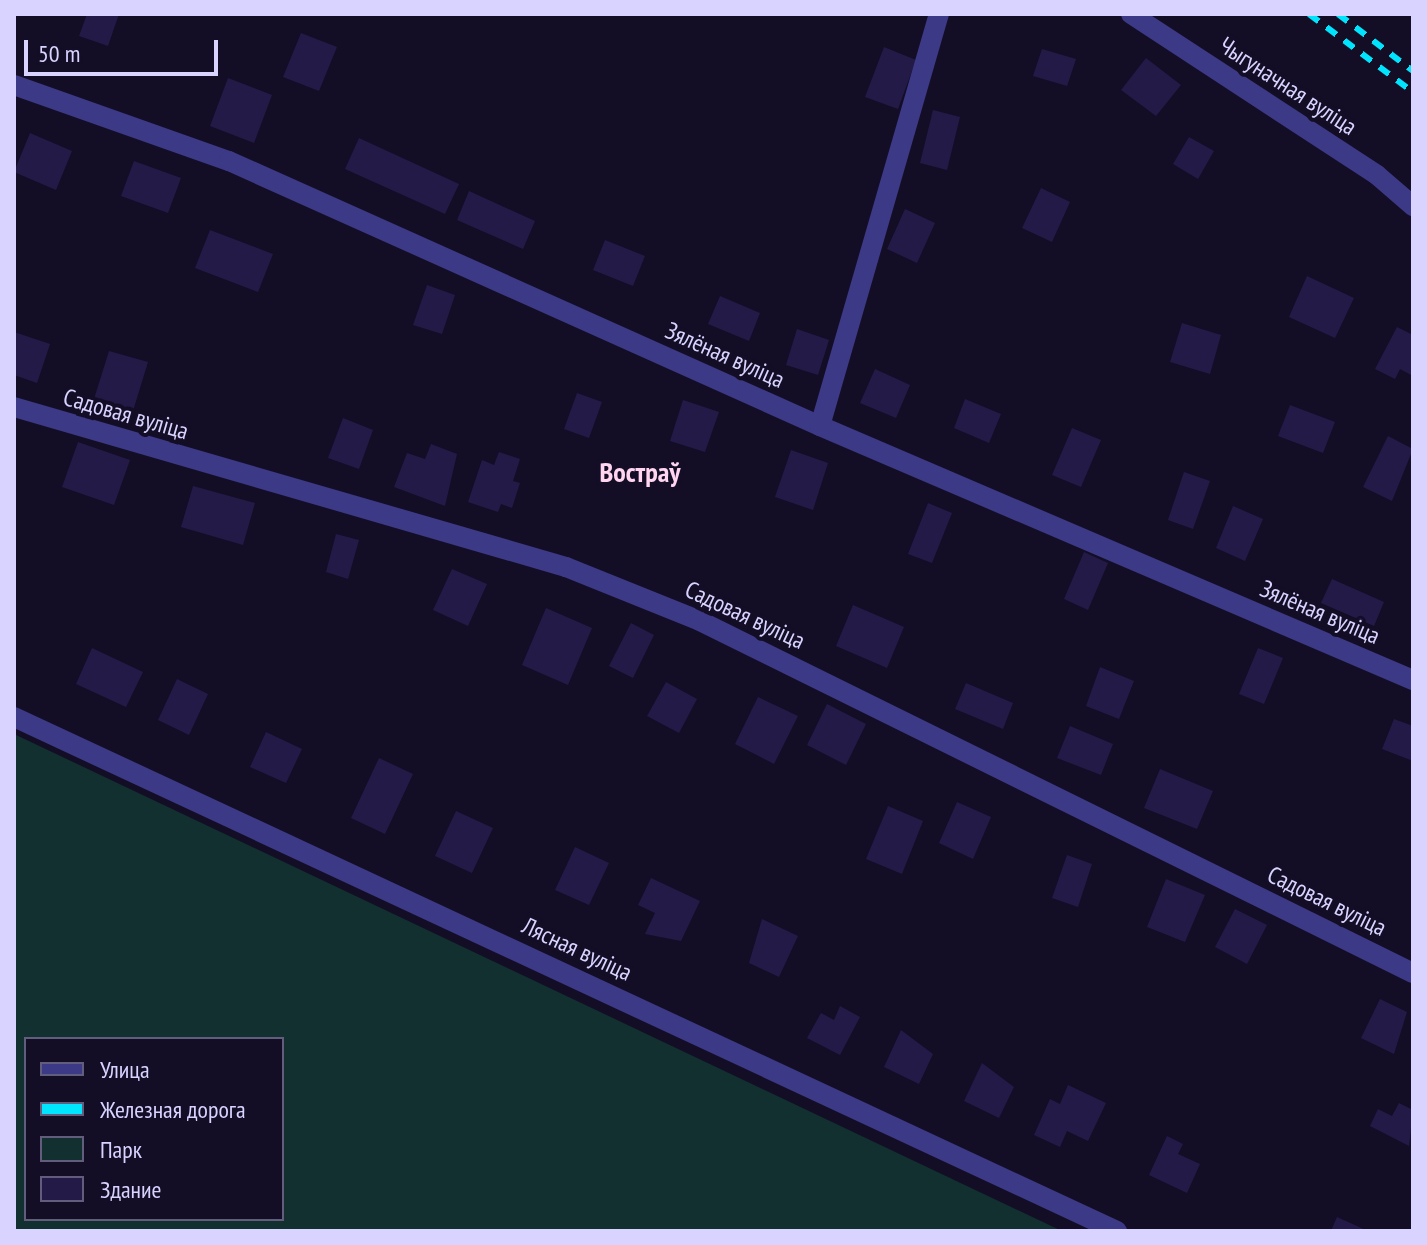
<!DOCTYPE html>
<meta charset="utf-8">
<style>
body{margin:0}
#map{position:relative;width:1427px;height:1245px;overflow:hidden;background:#130e26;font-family:"PT Sans Narrow",sans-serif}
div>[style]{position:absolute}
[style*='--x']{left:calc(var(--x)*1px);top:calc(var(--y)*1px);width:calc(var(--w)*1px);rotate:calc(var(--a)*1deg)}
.green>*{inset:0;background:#11302f}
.building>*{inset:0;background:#231a47}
.minor>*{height:20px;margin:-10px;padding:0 10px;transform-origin:10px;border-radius:10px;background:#3c3986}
.rail>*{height:6px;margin-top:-3px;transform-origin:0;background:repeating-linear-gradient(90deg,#00e4fe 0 12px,transparent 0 22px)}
span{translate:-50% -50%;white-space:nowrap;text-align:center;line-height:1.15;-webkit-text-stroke:8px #130e26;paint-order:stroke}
.street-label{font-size:24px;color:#d8d3ff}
.quarter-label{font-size:28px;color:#ffd5f0;font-weight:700}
.frame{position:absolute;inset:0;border:16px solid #d8d3ff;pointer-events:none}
.legend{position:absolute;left:24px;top:1037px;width:260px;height:184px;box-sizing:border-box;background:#130e26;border:2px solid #625d7d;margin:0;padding:10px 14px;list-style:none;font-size:24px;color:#d8d3ff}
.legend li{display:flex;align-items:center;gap:16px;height:40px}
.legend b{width:40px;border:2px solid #625d7d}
.scale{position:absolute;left:24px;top:40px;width:194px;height:36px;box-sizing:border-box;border:4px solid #d8d3ff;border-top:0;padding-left:10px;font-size:24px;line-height:28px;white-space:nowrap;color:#d8d3ff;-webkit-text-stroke:6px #130e26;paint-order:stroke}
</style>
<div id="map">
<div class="green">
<div style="clip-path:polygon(evenodd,14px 734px,1062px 1231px,14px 1231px,14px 734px,26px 1039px,282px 1039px,282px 1219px,26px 1219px,26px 1039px)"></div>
</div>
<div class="building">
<div style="clip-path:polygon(87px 14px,119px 14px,108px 46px,79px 36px)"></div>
<div style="clip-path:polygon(301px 33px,337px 47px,319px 91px,283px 77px)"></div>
<div style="clip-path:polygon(884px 47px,916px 60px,898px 109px,865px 97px)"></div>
<div style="clip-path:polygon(1042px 49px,1076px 59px,1067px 86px,1033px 76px)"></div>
<div style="clip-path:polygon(1146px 58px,1181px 85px,1156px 116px,1121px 90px)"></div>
<div style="clip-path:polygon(228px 78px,272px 95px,254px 143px,210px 126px)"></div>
<div style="clip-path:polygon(933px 110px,960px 117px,947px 170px,920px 163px)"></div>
<div style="clip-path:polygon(30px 133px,72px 151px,56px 190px,14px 172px)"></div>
<div style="clip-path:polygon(1189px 137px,1214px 151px,1198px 179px,1173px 164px)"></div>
<div style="clip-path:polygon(359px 138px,459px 184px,445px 214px,345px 169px)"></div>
<div style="clip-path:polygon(134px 161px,181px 178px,168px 213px,121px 196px)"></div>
<div style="clip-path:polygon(1041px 188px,1070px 202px,1052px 242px,1022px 228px)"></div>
<div style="clip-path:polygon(469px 191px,535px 221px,523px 249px,457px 220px)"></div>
<div style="clip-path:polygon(905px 209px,935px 223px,917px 263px,887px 249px)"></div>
<div style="clip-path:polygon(210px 230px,273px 254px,258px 292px,195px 268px)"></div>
<div style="clip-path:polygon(605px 240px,645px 256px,633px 286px,593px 270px)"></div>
<div style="clip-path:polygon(1307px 276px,1354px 298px,1335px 338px,1289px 317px)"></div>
<div style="clip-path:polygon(427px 285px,455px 295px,442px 334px,413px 325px)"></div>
<div style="clip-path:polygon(720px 296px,760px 313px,749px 341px,708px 324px)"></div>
<div style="clip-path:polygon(1182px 323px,1221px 335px,1210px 374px,1170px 362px)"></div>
<div style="clip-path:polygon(1397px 327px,1413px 335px,1413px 376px,1400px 369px,1395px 379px,1375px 369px)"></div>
<div style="clip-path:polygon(797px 329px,829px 340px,818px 375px,786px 365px)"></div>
<div style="clip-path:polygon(14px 332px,50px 344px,37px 383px,14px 375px)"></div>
<div style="clip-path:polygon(109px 351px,148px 362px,133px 411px,94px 399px)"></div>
<div style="clip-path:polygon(875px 369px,910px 385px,896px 418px,860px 403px)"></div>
<div style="clip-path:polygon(577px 393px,602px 402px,589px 438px,564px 429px)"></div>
<div style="clip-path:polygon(965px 399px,1001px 414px,989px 443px,954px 428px)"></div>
<div style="clip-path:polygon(683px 400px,719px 412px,705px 452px,670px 441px)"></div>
<div style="clip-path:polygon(1290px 405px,1335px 422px,1323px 453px,1278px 436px)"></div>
<div style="clip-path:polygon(343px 418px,373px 430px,359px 469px,328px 458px)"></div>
<div style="clip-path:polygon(1072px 428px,1101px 440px,1081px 487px,1052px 475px)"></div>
<div style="clip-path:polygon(1388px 436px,1413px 449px,1392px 501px,1363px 487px)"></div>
<div style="clip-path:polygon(78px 442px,130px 460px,114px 505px,62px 487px)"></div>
<div style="clip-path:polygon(431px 444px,457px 454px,445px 506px,394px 487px,407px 453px,425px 459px)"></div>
<div style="clip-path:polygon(791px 450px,828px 463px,813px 510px,775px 497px)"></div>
<div style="clip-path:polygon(499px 452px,520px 459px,513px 481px,520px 483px,512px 508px,501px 504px,498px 512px,468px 502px,482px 460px,494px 465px)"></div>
<div style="clip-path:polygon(1184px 472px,1210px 481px,1193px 529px,1168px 520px)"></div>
<div style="clip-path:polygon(193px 486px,255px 503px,243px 545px,181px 527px)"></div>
<div style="clip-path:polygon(928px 503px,952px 513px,932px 563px,908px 554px)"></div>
<div style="clip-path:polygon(1233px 506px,1263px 519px,1245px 561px,1216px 548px)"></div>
<div style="clip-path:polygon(336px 534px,359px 540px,348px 579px,326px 572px)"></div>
<div style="clip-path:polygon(1084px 552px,1108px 563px,1088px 610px,1064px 599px)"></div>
<div style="clip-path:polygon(452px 569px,487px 584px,468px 626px,433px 610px)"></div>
<div style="clip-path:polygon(1332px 579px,1384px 602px,1374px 626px,1321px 603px)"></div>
<div style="clip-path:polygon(853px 605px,904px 627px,887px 668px,836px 646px)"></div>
<div style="clip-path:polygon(546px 608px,592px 628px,568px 685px,522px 665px)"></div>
<div style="clip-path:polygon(631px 623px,654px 635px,633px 678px,609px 666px)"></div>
<div style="clip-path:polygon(92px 648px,143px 672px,126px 707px,76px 684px)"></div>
<div style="clip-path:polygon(1258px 648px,1283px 658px,1264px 704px,1239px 694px)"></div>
<div style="clip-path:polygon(1100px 667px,1134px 681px,1119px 719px,1086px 706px)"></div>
<div style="clip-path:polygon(177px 679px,208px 694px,189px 735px,158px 720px)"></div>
<div style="clip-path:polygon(666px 682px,697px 699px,679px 733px,647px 716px)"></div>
<div style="clip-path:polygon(966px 683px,1013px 703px,1003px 729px,955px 709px)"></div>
<div style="clip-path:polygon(758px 697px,798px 716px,774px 764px,735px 744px)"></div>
<div style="clip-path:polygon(827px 704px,866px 724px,846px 765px,807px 745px)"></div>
<div style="clip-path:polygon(1394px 719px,1413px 726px,1413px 761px,1382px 749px)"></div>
<div style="clip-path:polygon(1070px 726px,1113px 744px,1101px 775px,1057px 758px)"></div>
<div style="clip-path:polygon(266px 732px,302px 749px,286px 783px,250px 767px)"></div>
<div style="clip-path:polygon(379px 758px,413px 774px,385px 834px,351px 818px)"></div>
<div style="clip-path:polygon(1160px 769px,1213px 791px,1197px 829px,1144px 808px)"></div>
<div style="clip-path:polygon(957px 802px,991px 817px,973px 859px,939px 843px)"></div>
<div style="clip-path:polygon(888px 806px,923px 821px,902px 874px,866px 859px)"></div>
<div style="clip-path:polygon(456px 811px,493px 828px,472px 873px,435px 856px)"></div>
<div style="clip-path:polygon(575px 847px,609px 863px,589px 905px,555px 890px)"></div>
<div style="clip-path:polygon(1067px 855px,1092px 864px,1078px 907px,1052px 898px)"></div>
<div style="clip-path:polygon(651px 878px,700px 901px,681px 941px,645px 934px,655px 913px,638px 905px)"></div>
<div style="clip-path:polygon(1166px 879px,1205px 895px,1185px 942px,1147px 927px)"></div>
<div style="clip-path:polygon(1235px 909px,1267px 925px,1247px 964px,1215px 947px)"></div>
<div style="clip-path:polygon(762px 919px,798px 936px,779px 977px,749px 963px)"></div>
<div style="clip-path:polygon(1380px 999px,1407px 1012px,1394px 1054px,1361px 1038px)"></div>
<div style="clip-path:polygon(840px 1006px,860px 1017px,840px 1055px,807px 1038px,821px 1013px,834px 1020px)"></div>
<div style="clip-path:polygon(901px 1030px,933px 1054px,919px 1084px,884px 1067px)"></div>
<div style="clip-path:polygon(982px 1063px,1014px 1087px,999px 1118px,964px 1101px)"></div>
<div style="clip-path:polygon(1068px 1085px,1106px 1103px,1088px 1141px,1067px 1131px,1060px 1147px,1034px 1135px,1050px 1099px,1060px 1104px)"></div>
<div style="clip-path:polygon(1399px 1103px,1413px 1110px,1409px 1146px,1370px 1126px,1378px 1109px,1392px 1116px)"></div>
<div style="clip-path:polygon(1167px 1136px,1183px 1144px,1178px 1154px,1200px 1164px,1187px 1193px,1149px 1175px)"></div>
<div style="clip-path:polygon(1337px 1217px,1368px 1231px,1331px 1231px)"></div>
</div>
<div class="minor">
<div style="--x:1131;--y:14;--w:294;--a:33.2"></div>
<div style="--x:1377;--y:175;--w:48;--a:40.7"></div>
<div style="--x:14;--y:85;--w:228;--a:19.5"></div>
<div style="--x:229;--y:161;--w:648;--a:24.15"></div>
<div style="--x:820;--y:426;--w:645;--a:23.19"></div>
<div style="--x:14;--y:407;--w:575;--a:16.16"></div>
<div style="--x:566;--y:567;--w:144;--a:21.9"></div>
<div style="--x:700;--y:621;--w:795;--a:26.28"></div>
<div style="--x:820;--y:426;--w:429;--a:-73.9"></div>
<div style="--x:14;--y:717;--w:1217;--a:24.99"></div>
</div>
<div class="rail">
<div style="--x:1309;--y:14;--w:130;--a:36.9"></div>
<div style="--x:1338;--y:14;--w:94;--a:37.2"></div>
</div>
<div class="street-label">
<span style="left:1288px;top:86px;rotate:33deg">Чыгуначная вуліца</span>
<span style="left:725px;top:355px;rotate:24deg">Зялёная вуліца</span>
<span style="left:126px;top:414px;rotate:16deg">Садовая вуліца</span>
<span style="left:1320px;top:612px;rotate:23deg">Зялёная вуліца</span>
<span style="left:745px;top:615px;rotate:25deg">Садовая вуліца</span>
<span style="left:1327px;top:901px;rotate:26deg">Садовая вуліца</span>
<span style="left:577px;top:949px;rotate:25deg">Лясная вуліца</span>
</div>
<div class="quarter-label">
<span style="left:640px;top:472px">Востраў</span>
</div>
<div class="frame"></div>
<ul class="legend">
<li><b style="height:10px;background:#3c3986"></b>Улица</li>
<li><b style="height:10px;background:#00e4fe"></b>Железная дорога</li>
<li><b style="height:22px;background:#11302f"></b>Парк</li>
<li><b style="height:22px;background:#231a47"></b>Здание</li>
</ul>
<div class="scale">50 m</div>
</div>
